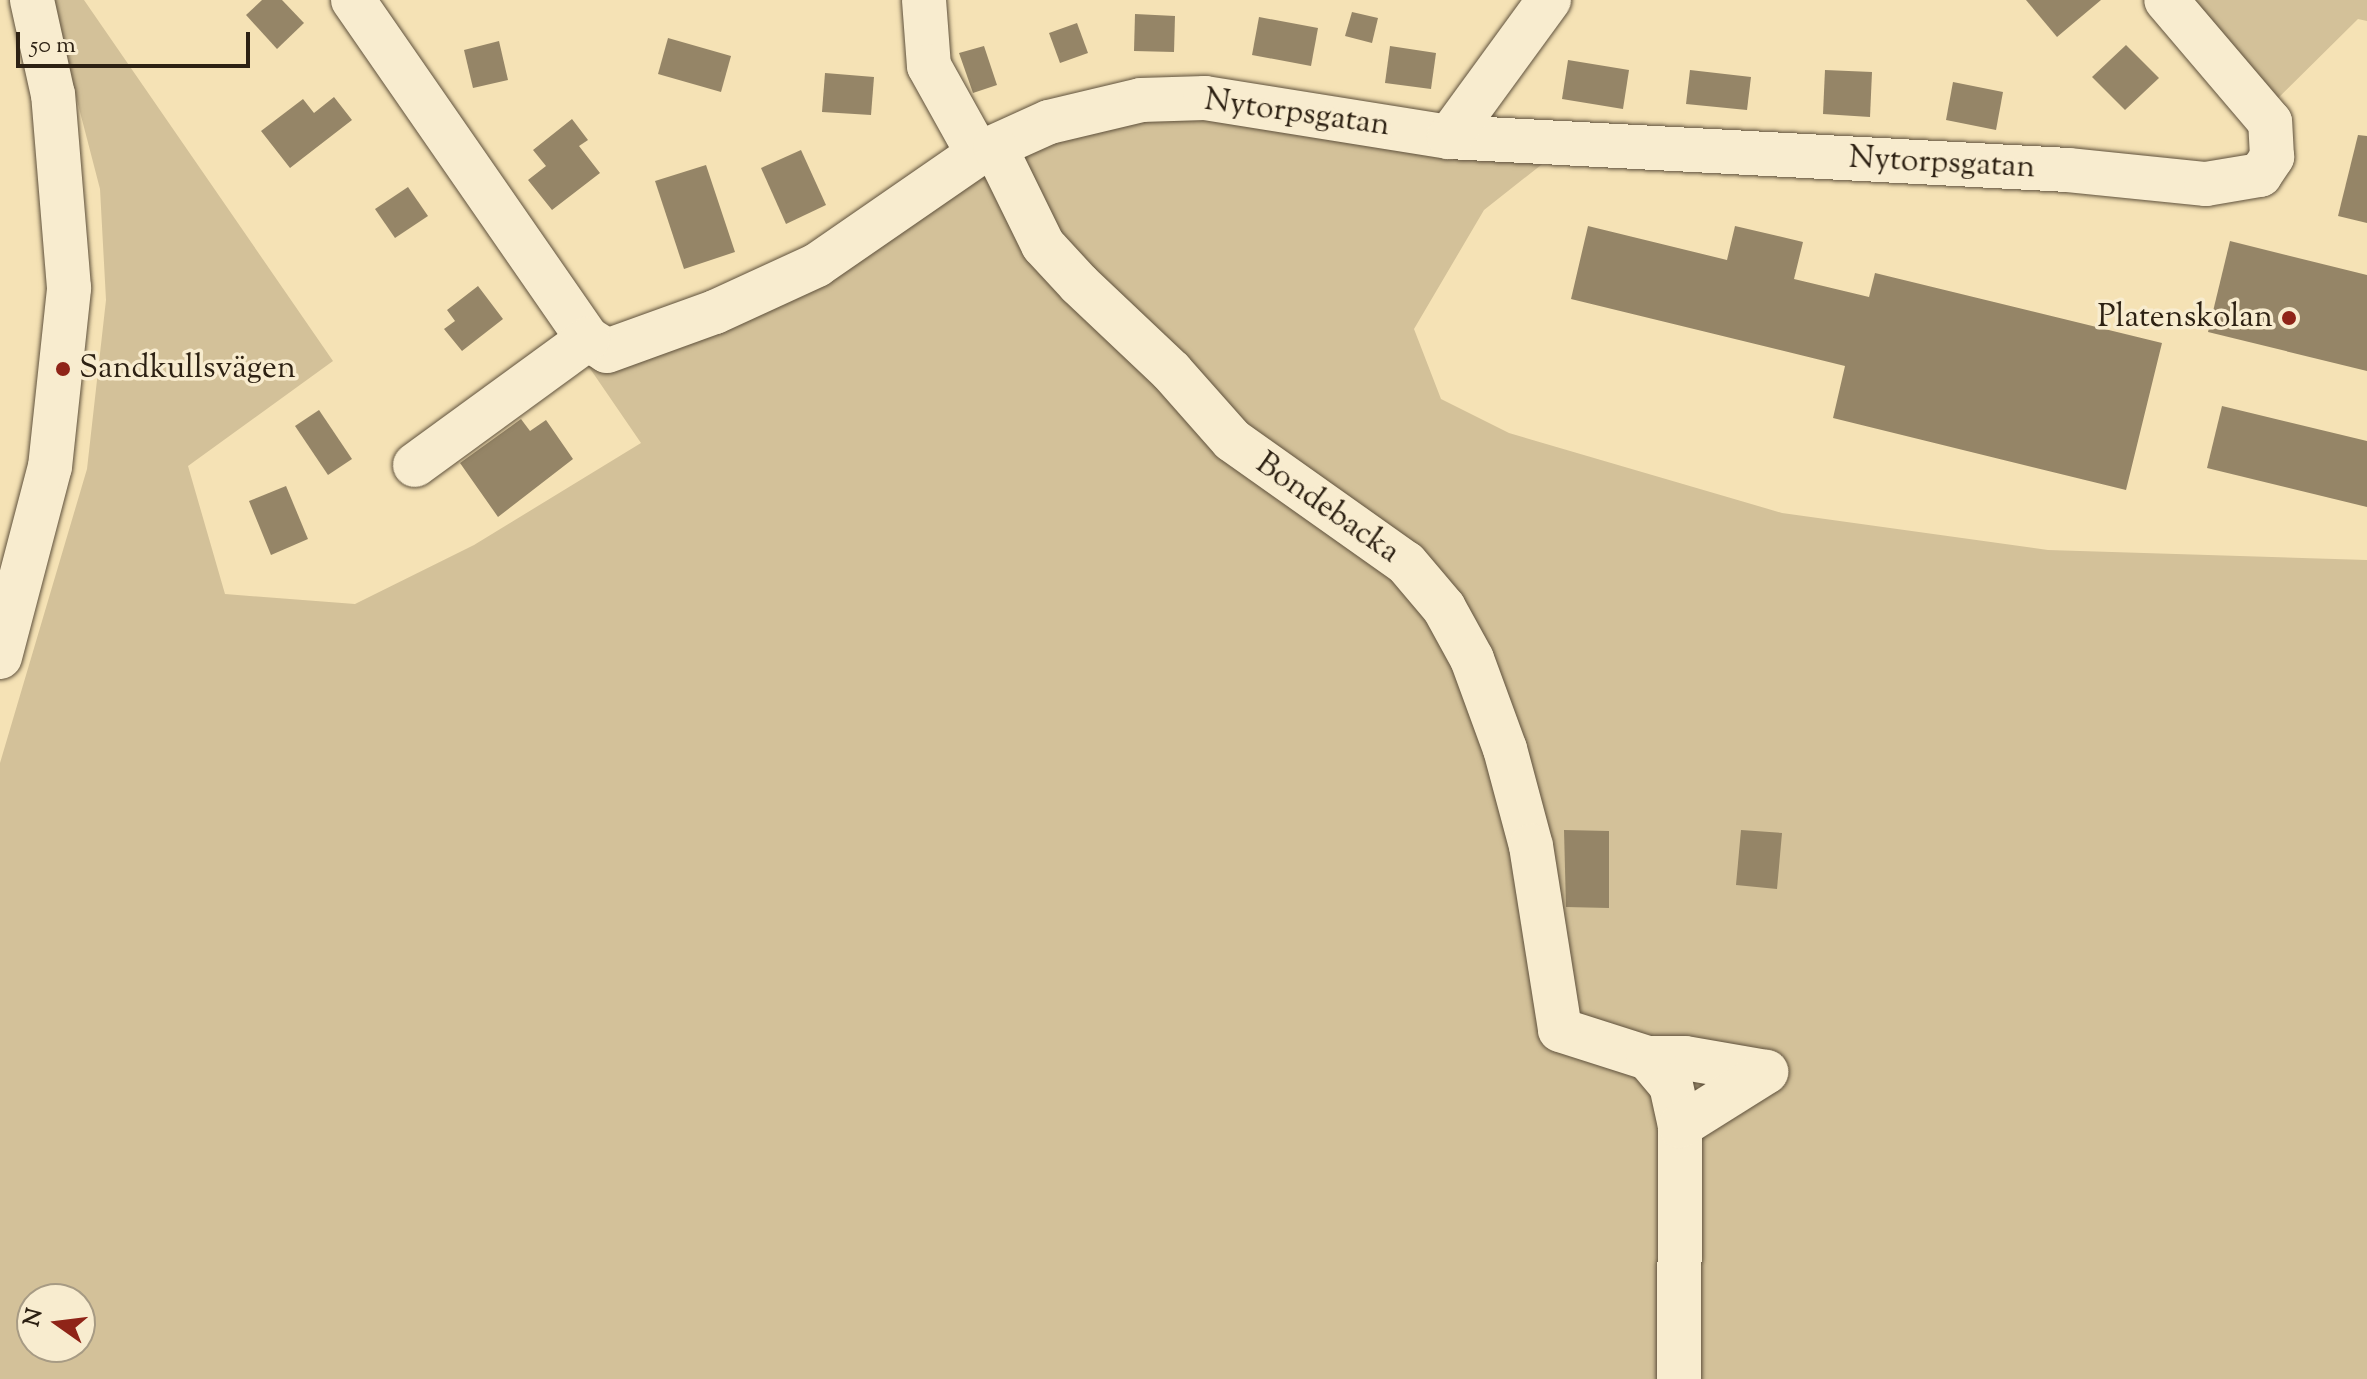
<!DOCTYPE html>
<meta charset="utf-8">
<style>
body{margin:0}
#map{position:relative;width:2367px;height:1379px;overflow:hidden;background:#f5e2b5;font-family:"Sorts Mill Goudy",serif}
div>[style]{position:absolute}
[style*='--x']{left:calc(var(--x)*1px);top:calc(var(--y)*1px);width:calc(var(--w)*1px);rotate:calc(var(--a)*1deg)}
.green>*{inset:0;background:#d3c199}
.building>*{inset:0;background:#958567}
.roads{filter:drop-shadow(0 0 2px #5f513c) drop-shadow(0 0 2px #5f513c)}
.minor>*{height:44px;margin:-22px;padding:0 22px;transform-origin:22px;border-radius:22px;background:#f8eccf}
.dots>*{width:22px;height:22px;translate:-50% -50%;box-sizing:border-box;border:4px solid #f8eccf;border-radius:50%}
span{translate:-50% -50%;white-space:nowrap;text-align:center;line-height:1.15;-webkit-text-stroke:7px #f8eccf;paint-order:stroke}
.street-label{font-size:32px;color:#2d2113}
.poi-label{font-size:32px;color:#2d2113}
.right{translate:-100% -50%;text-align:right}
.left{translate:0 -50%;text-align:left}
.north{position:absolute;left:16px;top:1283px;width:80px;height:80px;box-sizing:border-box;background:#f8eccf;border:2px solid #a79b84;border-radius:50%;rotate:284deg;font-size:22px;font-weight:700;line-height:32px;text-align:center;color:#2d2113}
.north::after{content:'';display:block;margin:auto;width:28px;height:36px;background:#8f2418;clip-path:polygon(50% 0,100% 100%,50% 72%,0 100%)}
.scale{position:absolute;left:16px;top:32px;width:234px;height:36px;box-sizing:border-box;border:4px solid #2d2113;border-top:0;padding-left:10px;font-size:24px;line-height:28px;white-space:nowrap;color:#2d2113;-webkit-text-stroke:6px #f8eccf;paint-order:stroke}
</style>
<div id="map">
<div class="green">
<div style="clip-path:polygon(evenodd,51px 0,84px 0,333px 361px,188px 466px,225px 594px,355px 604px,474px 545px,641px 443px,567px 335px,625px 340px,1153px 89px,1565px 146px,1484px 210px,1414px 329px,1441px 399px,1509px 433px,1782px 513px,2048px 550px,2367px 560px,2367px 1379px,0 1379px,0 763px,87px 469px,106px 300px,100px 189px,51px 0,32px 1299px,80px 1299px,80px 1347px,32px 1347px,32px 1299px)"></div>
<div style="clip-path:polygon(2173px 0,2367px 0,2367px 21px,2358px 19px,2269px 107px)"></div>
</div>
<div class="building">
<div style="clip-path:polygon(262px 0,282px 0,304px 23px,277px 49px,246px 15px)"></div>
<div style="clip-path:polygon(2026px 0,2101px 0,2057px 37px)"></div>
<div style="clip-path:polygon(1352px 12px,1378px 18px,1372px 43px,1345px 36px)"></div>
<div style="clip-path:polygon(1135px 14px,1175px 16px,1174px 52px,1134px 51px)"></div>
<div style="clip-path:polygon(1259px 17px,1318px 28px,1311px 66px,1252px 55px)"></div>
<div style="clip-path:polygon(1077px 23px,1088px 53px,1060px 63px,1049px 33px)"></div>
<div style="clip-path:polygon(668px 38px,731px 56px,721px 92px,658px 74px)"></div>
<div style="clip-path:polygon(499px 41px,508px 80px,473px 88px,464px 50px)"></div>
<div style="clip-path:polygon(2126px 45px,2159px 78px,2125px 110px,2092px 77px)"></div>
<div style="clip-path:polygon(984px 46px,997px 85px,973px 93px,959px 53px)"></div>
<div style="clip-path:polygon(1390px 46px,1436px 53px,1431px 89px,1385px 83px)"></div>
<div style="clip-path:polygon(1568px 60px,1629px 70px,1623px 109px,1562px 99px)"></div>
<div style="clip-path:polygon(1690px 70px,1751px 77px,1747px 110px,1686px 104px)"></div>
<div style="clip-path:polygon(1825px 70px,1872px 72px,1870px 117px,1823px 114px)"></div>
<div style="clip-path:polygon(825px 73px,874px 77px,871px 115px,822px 112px)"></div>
<div style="clip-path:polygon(1953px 82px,2003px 92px,1996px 130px,1946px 120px)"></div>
<div style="clip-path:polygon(334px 97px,352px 120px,290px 168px,261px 131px,303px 99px,314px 113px)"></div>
<div style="clip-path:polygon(572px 119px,588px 140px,579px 146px,600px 173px,552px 210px,528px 180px,546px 166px,533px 150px)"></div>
<div style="clip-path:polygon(2358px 135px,2367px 136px,2367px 223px,2338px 216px)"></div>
<div style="clip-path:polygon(801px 150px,826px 205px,786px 224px,761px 168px)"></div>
<div style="clip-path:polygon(706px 165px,735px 252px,684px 269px,655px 181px)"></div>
<div style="clip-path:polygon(408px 187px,428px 216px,395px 238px,375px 209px)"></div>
<div style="clip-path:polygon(1588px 226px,1727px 260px,1735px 226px,1803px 242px,1794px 279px,1869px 297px,1875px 273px,2162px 343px,2126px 490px,1833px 418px,1845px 366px,1571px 299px)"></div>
<div style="clip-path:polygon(2230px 241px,2367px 275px,2367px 371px,2208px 332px)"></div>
<div style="clip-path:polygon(478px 286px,503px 319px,462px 351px,444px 329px,455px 321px,447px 310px)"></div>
<div style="clip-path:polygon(2222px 406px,2367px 441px,2367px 507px,2207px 468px)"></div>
<div style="clip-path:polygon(319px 410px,352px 459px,328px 475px,295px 426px)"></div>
<div style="clip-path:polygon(521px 419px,530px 431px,546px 420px,573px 459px,498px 517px,460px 463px)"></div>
<div style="clip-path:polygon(286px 486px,308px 539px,271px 555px,249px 501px)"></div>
<div style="clip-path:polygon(1564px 830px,1609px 831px,1609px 908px,1566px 907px)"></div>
<div style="clip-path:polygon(1741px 830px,1782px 833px,1777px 889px,1736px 885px)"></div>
</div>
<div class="roads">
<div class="minor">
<div style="--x:353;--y:0;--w:412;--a:55.3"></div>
<div style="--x:588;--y:339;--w:22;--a:32"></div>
<div style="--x:607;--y:351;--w:115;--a:-19.9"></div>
<div style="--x:715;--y:312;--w:112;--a:-24.7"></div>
<div style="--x:817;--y:265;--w:196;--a:-34.6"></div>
<div style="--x:978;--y:154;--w:78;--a:-24.3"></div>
<div style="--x:1049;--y:122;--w:95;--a:-13.4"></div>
<div style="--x:1141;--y:100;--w:64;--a:-1.8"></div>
<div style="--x:1205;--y:98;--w:247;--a:9.1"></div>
<div style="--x:1449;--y:137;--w:620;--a:3.05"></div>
<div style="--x:2068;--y:170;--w:139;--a:5.8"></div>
<div style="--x:2206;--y:184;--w:55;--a:-9.5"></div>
<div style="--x:2260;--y:175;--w:22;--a:-56"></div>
<div style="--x:2272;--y:157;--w:35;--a:-93"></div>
<div style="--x:2270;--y:122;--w:160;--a:-130.4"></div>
<div style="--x:924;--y:0;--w:66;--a:85.7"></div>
<div style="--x:929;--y:66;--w:101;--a:60.9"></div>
<div style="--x:1449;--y:137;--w:170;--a:-53.9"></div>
<div style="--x:995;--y:147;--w:109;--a:63.9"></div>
<div style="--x:1043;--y:245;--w:53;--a:47.3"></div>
<div style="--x:1079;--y:284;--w:127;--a:43.4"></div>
<div style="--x:1171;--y:371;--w:92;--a:48.5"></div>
<div style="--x:1232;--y:440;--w:213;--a:35.3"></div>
<div style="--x:1406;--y:563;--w:59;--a:49.8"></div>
<div style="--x:1444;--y:608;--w:58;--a:61.2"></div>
<div style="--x:1472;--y:659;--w:96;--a:69.9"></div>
<div style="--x:1505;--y:749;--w:100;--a:75"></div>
<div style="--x:1531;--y:846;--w:186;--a:81"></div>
<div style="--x:1560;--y:1030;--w:92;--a:17.7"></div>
<div style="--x:1648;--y:1058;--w:37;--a:0"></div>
<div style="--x:1685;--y:1058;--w:82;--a:9.8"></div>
<div style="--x:415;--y:465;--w:214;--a:-36.1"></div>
<div style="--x:0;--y:657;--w:196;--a:-75.3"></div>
<div style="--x:50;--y:467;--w:180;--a:-83.9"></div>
<div style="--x:69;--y:288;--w:194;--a:-94.7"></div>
<div style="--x:53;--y:95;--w:97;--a:-102.5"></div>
<div style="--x:1648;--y:1058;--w:35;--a:50"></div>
<div style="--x:1671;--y:1085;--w:42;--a:77.6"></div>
<div style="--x:1680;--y:1126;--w:253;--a:90.2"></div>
<div style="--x:1680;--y:1126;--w:102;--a:-32.1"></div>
</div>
</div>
<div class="dots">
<div style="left:2289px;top:318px;background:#8f2418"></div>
<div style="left:63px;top:369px;background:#8f2418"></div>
</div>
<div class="street-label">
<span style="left:1297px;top:114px;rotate:8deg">Nytorpsgatan</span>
<span style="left:1942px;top:164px;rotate:3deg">Nytorpsgatan</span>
<span style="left:1327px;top:509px;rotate:35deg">Bondebacka</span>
</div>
<div class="poi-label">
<span class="right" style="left:2273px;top:318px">Platenskolan</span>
<span class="left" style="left:79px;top:369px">Sandkullsvägen</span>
</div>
<div class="north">N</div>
<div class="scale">50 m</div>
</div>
